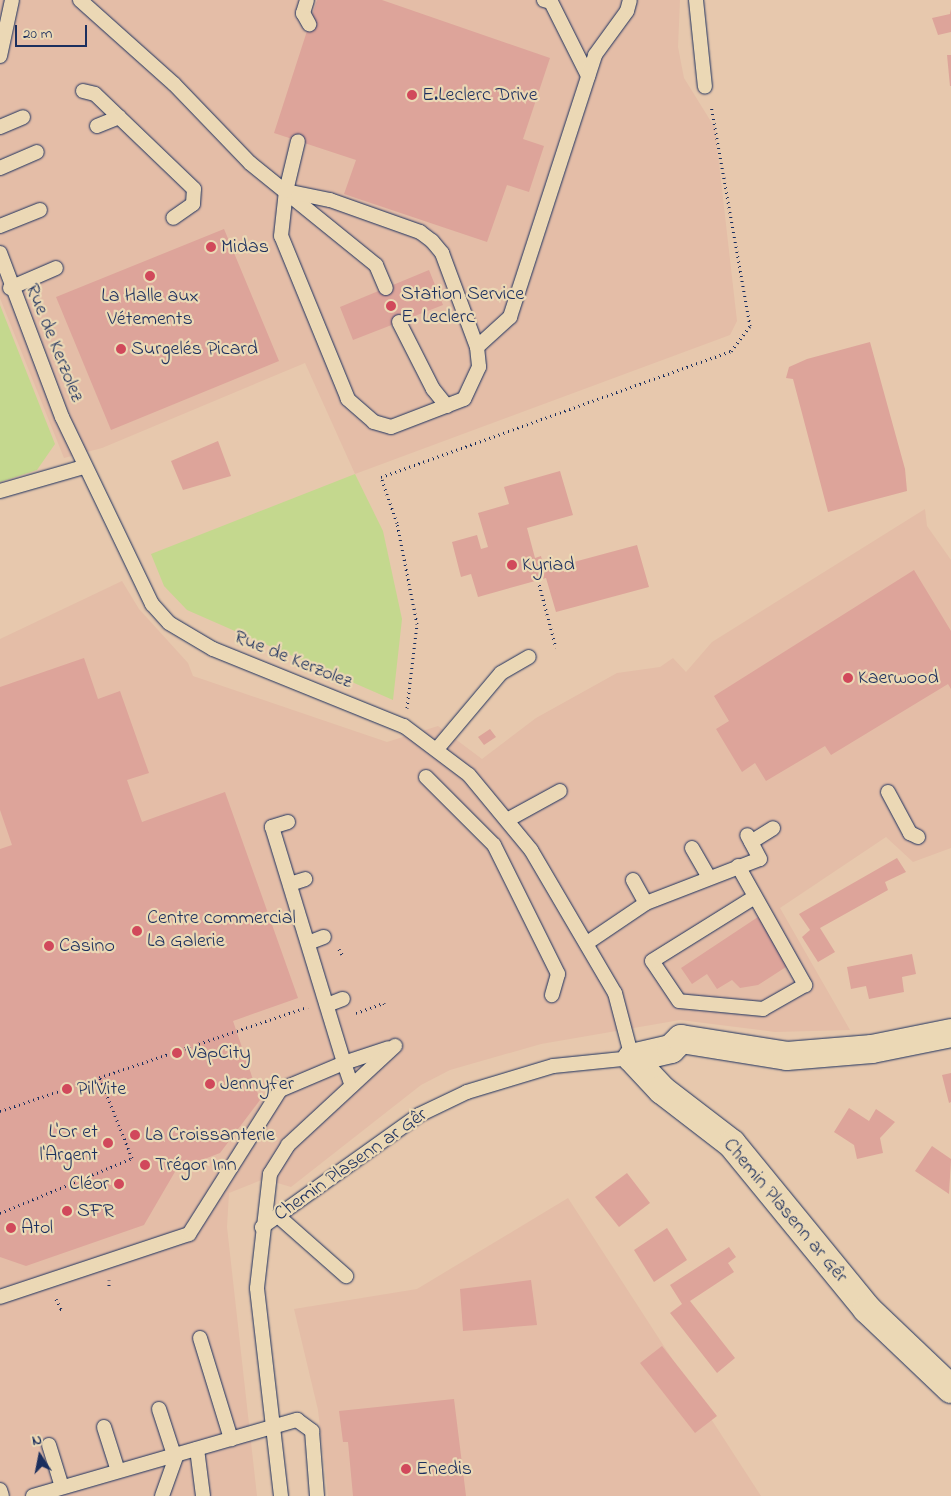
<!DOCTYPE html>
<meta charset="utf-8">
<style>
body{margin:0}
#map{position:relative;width:951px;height:1496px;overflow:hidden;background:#e7c8ad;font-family:"Indie Flower",sans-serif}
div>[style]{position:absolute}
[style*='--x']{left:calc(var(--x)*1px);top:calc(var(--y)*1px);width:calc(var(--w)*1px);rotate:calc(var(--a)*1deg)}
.built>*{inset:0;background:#e4bda7}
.green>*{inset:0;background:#c4d88e}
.building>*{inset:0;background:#dda49a}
.path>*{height:3px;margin-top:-1.5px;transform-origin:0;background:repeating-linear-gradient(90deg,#1b2f5e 0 1px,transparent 0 5px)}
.roads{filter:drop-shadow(0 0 1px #1b2f5e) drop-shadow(0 0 1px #1b2f5e)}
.lane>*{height:14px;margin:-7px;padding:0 7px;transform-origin:7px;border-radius:7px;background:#ebd8b5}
.street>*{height:28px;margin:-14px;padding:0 14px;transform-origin:14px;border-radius:14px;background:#ebd8b5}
.dots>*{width:14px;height:14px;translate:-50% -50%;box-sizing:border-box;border:2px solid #ebd8b5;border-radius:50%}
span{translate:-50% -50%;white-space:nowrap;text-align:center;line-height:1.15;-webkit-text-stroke:4.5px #ebd8b5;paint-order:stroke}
.poi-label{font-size:20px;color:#1b2f5e}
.left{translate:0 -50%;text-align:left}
.right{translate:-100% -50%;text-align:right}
.street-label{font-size:20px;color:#1b2f5e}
.north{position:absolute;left:15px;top:1431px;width:50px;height:50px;-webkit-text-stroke:4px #ebd8b5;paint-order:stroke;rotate:349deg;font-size:14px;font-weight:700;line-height:20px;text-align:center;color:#1b2f5e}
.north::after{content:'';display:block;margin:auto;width:18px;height:22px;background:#1b2f5e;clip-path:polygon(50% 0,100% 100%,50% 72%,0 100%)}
.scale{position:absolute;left:15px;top:25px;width:72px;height:22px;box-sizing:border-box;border:2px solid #1b2f5e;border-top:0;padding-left:6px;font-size:15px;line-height:18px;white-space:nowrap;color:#1b2f5e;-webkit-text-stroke:4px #ebd8b5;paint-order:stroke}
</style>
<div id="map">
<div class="built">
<div style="clip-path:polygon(0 0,680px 0,678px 47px,684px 78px,715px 128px,737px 321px,730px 335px,355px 474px,305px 363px,102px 448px,64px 458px,0 298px)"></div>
<div style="clip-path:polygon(925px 509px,927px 526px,951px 560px,951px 848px,913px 862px,886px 837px,780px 908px,850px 1030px,775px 1032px,680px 1020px,541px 1044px,450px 1070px,421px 1085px,291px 1187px,264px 1179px,229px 1193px,227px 1227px,257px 1496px,0 1496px,0 639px,122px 581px,139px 609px,188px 663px,193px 676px,387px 742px,438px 726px,482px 759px,536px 718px,617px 673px,660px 667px,673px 658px,686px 672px,712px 642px)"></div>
<div style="clip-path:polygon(568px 1198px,761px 1496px,328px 1496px,318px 1410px,294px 1309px,417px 1289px)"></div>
</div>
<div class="green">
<div style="clip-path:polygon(0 305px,55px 444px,37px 470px,0 482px)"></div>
<div style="clip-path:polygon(355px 474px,383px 531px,402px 619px,393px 700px,187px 610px,164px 586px,151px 554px)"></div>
</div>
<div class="building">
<div style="clip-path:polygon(317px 0,382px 0,550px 58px,523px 139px,544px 146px,529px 192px,507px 185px,487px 242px,344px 194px,356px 160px,274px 133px)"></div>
<div style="clip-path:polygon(951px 9px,951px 32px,938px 35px,932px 18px,950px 14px)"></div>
<div style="clip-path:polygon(947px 55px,951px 55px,951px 86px,950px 86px)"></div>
<div style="clip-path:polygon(224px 229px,279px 361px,111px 430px,56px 297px)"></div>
<div style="clip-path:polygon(429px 270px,443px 305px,353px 340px,340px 307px)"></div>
<div style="clip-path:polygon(870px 342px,905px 469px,907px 491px,828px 512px,793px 379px,786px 378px,789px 367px,807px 359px)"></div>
<div style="clip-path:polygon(218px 441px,231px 476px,183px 490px,171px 461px)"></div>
<div style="clip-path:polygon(560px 471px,573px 515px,527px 528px,535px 558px,541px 556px,544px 570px,637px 545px,649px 587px,556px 612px,546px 578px,478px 597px,471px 574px,461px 577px,452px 542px,477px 535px,481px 549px,488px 547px,478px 513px,509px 504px,504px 487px)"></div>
<div style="clip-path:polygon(914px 570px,951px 631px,951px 689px,948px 684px,831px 755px,825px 746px,766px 781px,755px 763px,742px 772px,716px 729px,729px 721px,714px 696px)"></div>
<div style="clip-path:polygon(84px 658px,98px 699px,120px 691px,149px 773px,127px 780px,142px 822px,225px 792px,298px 998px,233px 1021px,260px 1100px,220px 1153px,176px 1170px,144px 1225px,26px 1266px,0 1257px,0 849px,12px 845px,0 810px,0 687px)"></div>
<div style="clip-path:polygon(490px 729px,496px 737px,484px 745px,478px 737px)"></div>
<div style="clip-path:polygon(897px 858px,906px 872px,885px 882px,888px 890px,820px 928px,835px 952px,818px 962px,802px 937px,810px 930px,799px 914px)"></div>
<div style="clip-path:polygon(758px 917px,789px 965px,758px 985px,740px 988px,732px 980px,717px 989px,707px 974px,692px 984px,681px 968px)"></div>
<div style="clip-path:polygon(912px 954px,916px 974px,902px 977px,904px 992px,869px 999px,866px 986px,851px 989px,847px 967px)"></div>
<div style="clip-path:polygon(951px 1073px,951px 1102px,949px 1103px,942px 1075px)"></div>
<div style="clip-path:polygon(849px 1108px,869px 1121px,876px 1109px,895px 1122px,880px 1138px,883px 1153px,857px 1159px,854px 1145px,834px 1132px)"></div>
<div style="clip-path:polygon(932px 1146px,951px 1159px,949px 1194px,915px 1171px)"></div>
<div style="clip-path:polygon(627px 1173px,650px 1203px,619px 1227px,595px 1197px)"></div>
<div style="clip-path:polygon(667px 1228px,687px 1260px,654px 1282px,634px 1250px)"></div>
<div style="clip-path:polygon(729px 1247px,736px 1257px,728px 1263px,734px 1272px,690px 1301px,735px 1358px,717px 1373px,670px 1313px,682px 1304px,670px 1285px)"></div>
<div style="clip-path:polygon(531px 1280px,537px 1325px,463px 1331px,460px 1289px)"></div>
<div style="clip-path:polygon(662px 1346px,717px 1416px,695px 1433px,640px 1363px)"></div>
<div style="clip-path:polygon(454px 1399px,466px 1496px,353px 1496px,348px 1442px,343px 1442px,339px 1411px)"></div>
</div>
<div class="path">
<div style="--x:538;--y:580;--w:70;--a:75.2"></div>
<div style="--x:407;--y:708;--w:85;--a:-83.2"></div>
<div style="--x:417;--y:624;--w:103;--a:-101.2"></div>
<div style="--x:397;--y:523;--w:49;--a:-109.2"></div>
<div style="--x:381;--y:477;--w:372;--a:-19.8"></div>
<div style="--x:731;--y:351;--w:31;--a:-53"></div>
<div style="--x:750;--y:326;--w:224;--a:-100"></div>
<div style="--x:339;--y:949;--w:8;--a:60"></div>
<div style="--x:356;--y:1013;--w:30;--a:-20"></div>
<div style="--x:384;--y:1003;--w:4;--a:76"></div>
<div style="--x:0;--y:1111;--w:325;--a:-18.7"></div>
<div style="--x:0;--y:1213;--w:143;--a:-22.6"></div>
<div style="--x:132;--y:1158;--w:86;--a:-111.8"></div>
<div style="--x:109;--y:1286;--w:6;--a:-90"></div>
<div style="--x:56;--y:1299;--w:11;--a:63"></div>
<div style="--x:61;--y:1309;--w:4;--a:180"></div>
</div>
<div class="roads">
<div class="lane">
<div style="--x:80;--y:0;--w:126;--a:41.8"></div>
<div style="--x:174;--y:84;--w:110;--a:46.1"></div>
<div style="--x:250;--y:163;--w:162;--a:39"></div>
<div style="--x:376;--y:265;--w:25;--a:67"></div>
<div style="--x:307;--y:0;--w:14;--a:107"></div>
<div style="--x:303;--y:13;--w:13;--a:61"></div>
<div style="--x:544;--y:0;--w:7;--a:16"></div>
<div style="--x:551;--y:2;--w:83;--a:63.4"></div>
<div style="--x:696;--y:0;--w:87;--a:84.1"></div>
<div style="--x:0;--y:56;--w:57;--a:-77.9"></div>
<div style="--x:83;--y:91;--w:12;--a:14"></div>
<div style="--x:95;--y:94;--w:137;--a:43.8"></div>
<div style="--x:194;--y:189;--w:15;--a:94"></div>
<div style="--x:193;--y:204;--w:24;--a:145"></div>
<div style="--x:97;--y:126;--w:24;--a:-22"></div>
<div style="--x:0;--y:127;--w:25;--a:-23"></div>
<div style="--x:0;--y:168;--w:40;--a:-23.4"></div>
<div style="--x:286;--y:191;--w:45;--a:11.6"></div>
<div style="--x:330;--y:200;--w:96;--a:19.6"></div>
<div style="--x:420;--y:232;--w:15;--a:37"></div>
<div style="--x:432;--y:241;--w:16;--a:50"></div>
<div style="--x:442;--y:253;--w:100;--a:69.6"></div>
<div style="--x:477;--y:347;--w:20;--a:84"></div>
<div style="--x:479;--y:367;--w:35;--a:115"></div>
<div style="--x:464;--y:399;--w:78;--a:159"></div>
<div style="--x:391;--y:427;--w:18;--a:-164"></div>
<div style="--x:374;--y:422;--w:35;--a:-139"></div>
<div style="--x:348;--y:399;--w:176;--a:-112.3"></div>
<div style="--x:281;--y:236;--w:45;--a:-83.7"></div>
<div style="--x:286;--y:191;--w:51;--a:-76.5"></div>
<div style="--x:0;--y:226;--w:43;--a:-21.8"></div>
<div style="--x:0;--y:253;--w:175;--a:69.3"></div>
<div style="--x:62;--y:417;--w:208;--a:64.3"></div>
<div style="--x:152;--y:604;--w:25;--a:48"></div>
<div style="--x:169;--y:623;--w:51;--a:30.6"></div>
<div style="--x:213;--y:649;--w:206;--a:22"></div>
<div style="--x:404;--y:726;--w:81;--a:37"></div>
<div style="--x:469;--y:775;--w:97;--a:50.4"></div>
<div style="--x:531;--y:850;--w:166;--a:59.6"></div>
<div style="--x:615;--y:993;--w:67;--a:75.3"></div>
<div style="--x:632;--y:1058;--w:79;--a:174.2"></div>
<div style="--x:553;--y:1066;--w:90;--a:163.2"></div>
<div style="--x:467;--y:1092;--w:53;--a:154.4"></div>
<div style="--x:419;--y:1115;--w:193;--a:144.5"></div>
<div style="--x:10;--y:288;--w:50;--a:-23.5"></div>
<div style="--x:399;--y:322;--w:75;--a:63.1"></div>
<div style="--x:433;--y:389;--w:22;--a:51"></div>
<div style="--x:477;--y:347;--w:45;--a:-42.3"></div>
<div style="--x:510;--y:317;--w:275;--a:-72"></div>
<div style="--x:595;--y:55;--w:54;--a:-54"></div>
<div style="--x:627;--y:11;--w:11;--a:-75"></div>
<div style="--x:0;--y:491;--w:86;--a:-16.1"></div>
<div style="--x:437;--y:749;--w:99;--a:-49.9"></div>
<div style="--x:501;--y:673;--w:32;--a:-30"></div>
<div style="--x:426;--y:777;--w:96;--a:45"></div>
<div style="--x:494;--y:845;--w:144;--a:63.6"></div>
<div style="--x:558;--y:974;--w:22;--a:106"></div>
<div style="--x:888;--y:792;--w:47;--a:61.8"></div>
<div style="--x:910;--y:833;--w:9;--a:27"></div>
<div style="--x:509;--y:819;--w:58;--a:-28.8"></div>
<div style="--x:288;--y:822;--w:17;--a:163"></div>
<div style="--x:272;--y:827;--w:247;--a:73"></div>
<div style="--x:344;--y:1063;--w:47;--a:-18.4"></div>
<div style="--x:751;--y:842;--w:26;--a:-32"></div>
<div style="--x:692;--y:848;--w:32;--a:60"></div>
<div style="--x:738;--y:866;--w:137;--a:60.6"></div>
<div style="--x:805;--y:985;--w:48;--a:150.3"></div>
<div style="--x:763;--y:1009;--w:84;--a:-174.6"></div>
<div style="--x:679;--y:1001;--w:48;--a:-124"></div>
<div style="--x:652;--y:961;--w:121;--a:-31.9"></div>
<div style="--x:633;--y:880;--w:26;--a:61"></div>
<div style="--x:290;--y:884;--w:16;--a:-18"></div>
<div style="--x:308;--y:943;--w:17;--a:-21"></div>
<div style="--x:587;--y:943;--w:71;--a:-34.1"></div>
<div style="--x:646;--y:903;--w:122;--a:-21.1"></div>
<div style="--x:760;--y:859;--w:27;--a:-118"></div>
<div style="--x:327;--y:1005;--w:17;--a:-21"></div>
<div style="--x:278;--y:1216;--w:91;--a:41.4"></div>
<div style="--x:0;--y:1297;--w:199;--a:-18.4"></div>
<div style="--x:189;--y:1234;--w:170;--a:-57.7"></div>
<div style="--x:280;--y:1090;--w:69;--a:-22.9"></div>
<div style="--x:344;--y:1063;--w:24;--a:71"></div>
<div style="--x:200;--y:1338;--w:106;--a:72.9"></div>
<div style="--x:159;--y:1409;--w:48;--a:71.9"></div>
<div style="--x:104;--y:1427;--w:46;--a:72.3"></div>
<div style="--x:49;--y:1445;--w:44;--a:72.8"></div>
<div style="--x:197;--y:1449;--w:47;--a:82.7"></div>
<div style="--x:0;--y:1490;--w:6;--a:72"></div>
<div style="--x:33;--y:1496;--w:275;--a:-16.1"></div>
<div style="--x:297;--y:1420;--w:19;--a:36"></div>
<div style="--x:312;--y:1431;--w:65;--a:85.6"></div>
<div style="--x:162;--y:1496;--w:45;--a:-70.3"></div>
<div style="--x:281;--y:1496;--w:209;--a:-96.6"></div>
<div style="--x:257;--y:1288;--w:115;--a:-83.5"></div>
<div style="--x:270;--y:1174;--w:34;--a:-58"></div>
<div style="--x:288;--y:1145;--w:146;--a:-42.8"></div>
</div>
<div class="street">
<div style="--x:632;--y:1058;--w:44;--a:46.8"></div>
<div style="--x:662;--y:1090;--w:88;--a:37.6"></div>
<div style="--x:732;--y:1144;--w:213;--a:50.7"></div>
<div style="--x:867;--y:1309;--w:116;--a:43.6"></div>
<div style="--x:632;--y:1058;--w:40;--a:-13"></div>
<div style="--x:671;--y:1049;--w:14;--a:-45"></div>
<div style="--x:681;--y:1039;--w:107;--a:9.1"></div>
<div style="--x:787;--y:1056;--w:85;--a:-4.7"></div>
<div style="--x:872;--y:1049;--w:81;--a:-11.4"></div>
</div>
</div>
<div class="dots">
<div style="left:412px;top:95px;background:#d1495b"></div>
<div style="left:211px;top:247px;background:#d1495b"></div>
<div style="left:150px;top:276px;background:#d1495b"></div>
<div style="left:391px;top:306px;background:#d1495b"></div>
<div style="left:121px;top:349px;background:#d1495b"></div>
<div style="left:512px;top:565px;background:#d1495b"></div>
<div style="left:848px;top:678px;background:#d1495b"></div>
<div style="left:137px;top:931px;background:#d1495b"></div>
<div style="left:49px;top:946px;background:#d1495b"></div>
<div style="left:177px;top:1053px;background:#d1495b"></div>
<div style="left:210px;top:1084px;background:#d1495b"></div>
<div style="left:67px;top:1089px;background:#d1495b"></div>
<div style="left:135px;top:1135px;background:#d1495b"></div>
<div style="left:108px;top:1143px;background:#d1495b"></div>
<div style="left:145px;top:1165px;background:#d1495b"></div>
<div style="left:119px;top:1184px;background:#d1495b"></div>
<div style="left:67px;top:1211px;background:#d1495b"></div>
<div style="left:11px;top:1228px;background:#d1495b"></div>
<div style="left:406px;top:1469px;background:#d1495b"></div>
</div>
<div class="poi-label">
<span class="left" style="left:422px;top:95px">E.Leclerc Drive</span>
<span class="left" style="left:221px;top:247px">Midas</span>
<span class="left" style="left:401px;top:306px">Station Service<br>E. Leclerc</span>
<span style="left:150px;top:308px">La Halle aux<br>Vétements</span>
<span class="left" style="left:131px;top:349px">Surgelés Picard</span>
<span class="left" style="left:522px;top:565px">Kyriad</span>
<span class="left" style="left:858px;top:678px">Kaerwood</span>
<span class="left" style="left:147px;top:930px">Centre commercial<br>La Galerie</span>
<span class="left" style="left:59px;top:946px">Casino</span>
<span class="left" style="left:187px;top:1053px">VapCity</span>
<span class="left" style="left:220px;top:1084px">Jennyfer</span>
<span class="left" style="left:77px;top:1089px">Pil'Vite</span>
<span class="right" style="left:98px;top:1144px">L'Or et<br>l'Argent</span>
<span class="left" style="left:145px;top:1135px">La Croissanterie</span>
<span class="left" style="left:155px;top:1165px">Trégor Inn</span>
<span class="right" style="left:109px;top:1184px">Cléor</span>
<span class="left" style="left:77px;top:1211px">SFR</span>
<span class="left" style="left:21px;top:1228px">Atol</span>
<span class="left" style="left:416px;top:1469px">Enedis</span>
</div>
<div class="street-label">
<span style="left:54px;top:343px;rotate:68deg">Rue de Kerzolez</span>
<span style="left:293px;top:660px;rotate:22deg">Rue de Kerzolez</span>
<span style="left:351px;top:1165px;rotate:-35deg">Chemin Plasenn ar Gêr</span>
<span style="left:785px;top:1211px;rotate:50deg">Chemin Plasenn ar Gêr</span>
</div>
<div class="north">N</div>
<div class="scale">20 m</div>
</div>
